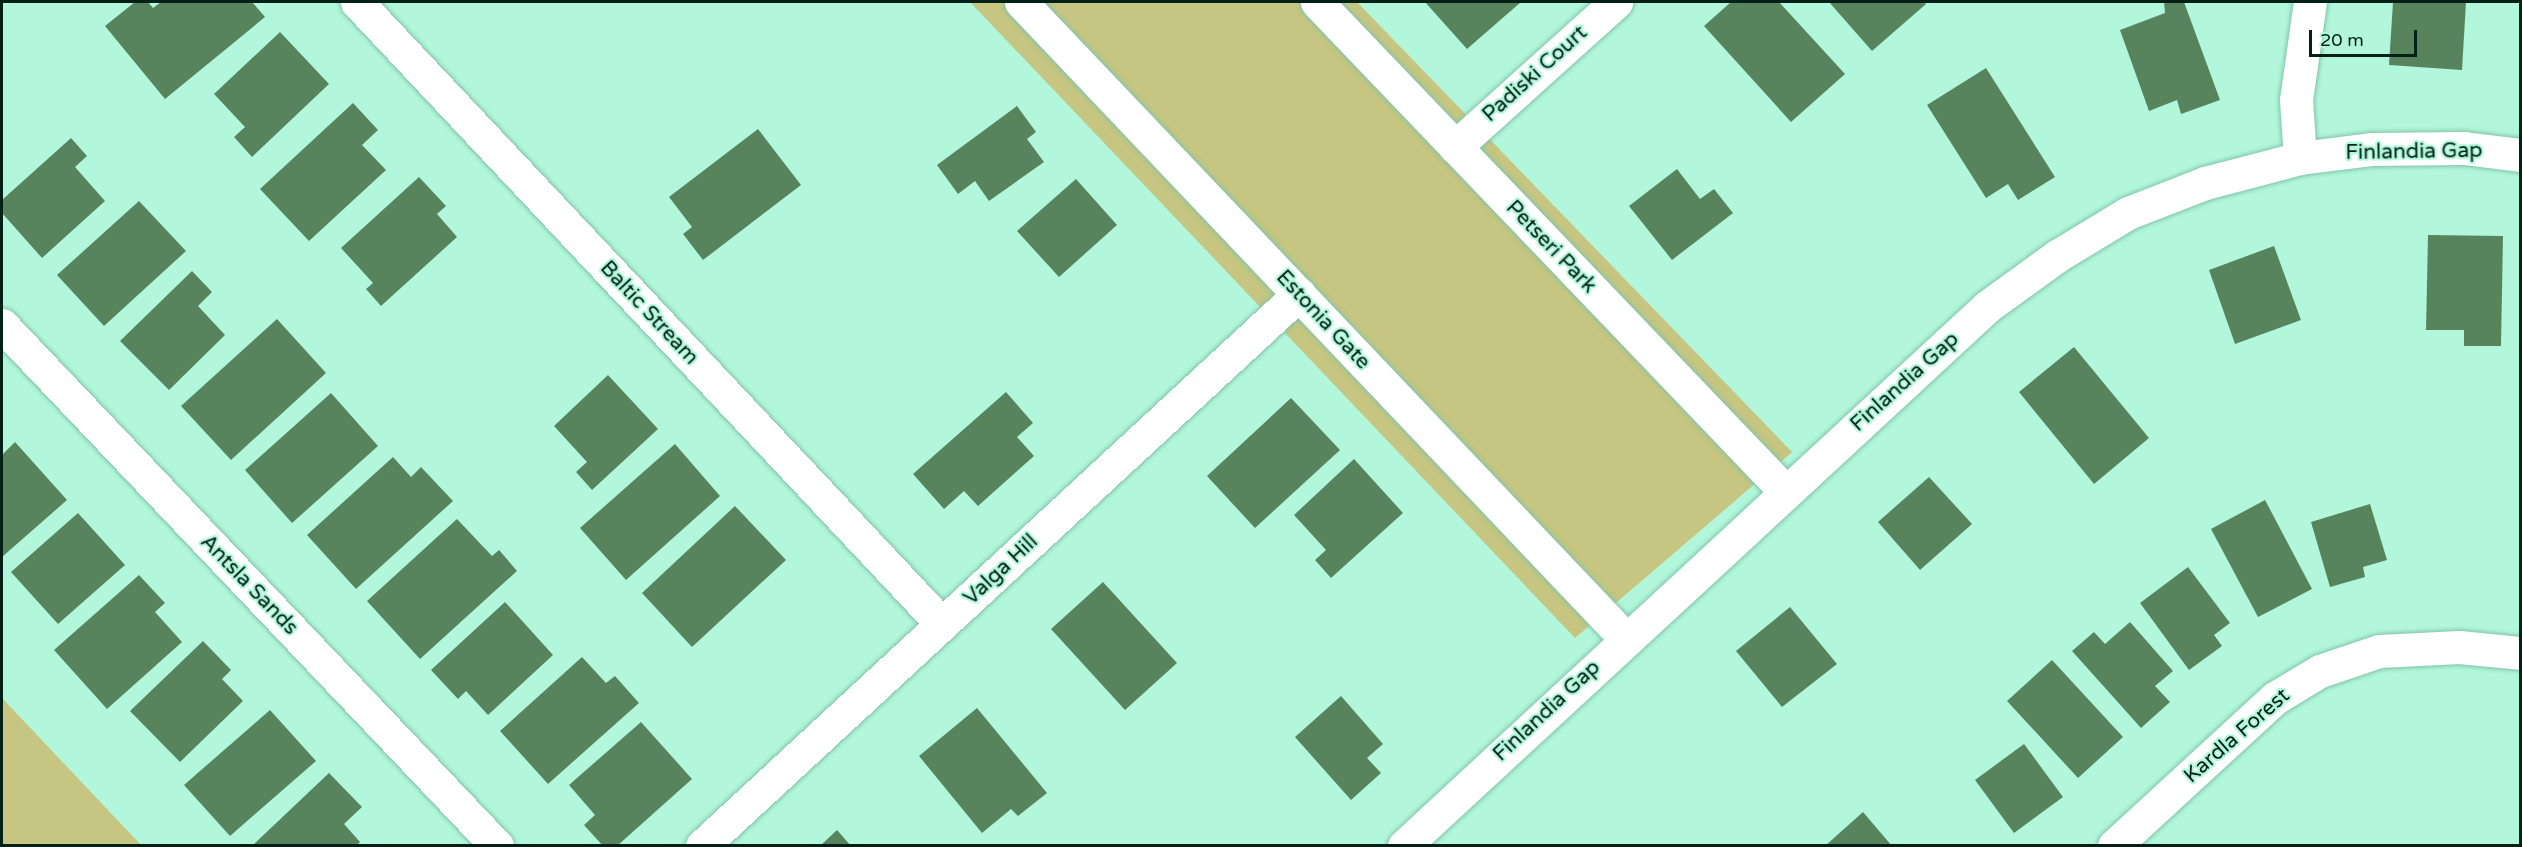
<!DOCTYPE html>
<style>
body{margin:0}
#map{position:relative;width:2522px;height:847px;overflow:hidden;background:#b2f7db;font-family:"Varela Round",sans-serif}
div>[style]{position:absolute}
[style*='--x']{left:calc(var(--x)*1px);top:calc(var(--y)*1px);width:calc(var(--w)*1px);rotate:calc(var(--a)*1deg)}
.green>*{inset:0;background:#c6c581}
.building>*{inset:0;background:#57845d}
.roads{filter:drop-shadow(0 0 2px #82c4aa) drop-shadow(0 0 2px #82c4aa)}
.minor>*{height:33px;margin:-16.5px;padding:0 16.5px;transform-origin:16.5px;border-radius:16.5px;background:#fff}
span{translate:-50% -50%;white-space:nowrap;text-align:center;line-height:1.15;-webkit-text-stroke:4.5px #b2f7db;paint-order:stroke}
.street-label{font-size:21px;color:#042017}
.frame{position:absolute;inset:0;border:3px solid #042017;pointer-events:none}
.scale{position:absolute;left:2309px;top:30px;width:108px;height:27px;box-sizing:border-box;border:3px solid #042017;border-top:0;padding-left:8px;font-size:18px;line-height:21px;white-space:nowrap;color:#042017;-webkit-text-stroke:4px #b2f7db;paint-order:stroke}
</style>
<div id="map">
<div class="green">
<div style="clip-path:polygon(970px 2px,1357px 2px,1792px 452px,1575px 638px)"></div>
<div style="clip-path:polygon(2px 698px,141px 845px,2px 845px)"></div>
</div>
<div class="building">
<div style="clip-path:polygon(135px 2px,148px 2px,153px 8px,161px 2px,252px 2px,265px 17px,165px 99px,105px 26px)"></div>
<div style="clip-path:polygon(1425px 2px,1521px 2px,1467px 49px)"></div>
<div style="clip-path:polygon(1731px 2px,1779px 2px,1845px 74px,1791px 122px,1704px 26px)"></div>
<div style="clip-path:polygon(1829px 2px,1924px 2px,1926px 4px,1872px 51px)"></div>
<div style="clip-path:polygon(2164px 2px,2184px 2px,2220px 100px,2181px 114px,2177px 100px,2149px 111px,2120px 30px,2165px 13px)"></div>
<div style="clip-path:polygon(2393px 2px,2466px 2px,2462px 70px,2389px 65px)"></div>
<div style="clip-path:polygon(280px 32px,329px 84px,252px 157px,234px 137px,245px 127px,214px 94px)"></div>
<div style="clip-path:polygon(1986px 68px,2055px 177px,2018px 200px,2008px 184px,1986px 198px,1927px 105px)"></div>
<div style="clip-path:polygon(353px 103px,378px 130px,362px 145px,386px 170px,309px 241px,260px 189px)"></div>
<div style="clip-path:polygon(1017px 106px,1036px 132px,1027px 139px,1044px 162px,989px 201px,975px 181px,958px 194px,937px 165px)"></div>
<div style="clip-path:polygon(758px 129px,801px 185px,703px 260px,683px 234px,692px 227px,669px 197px)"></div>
<div style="clip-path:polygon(71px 138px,87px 156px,75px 167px,105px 201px,42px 258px,2px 213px,2px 200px)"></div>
<div style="clip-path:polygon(1677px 169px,1700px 199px,1714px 189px,1733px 213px,1672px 260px,1629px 206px)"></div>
<div style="clip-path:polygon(419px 177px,446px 206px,437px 214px,457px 237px,381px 306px,366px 289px,373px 283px,341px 248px)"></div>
<div style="clip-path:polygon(1076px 179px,1117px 225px,1059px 277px,1017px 231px)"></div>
<div style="clip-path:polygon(139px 201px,186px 251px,104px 326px,57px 275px)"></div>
<div style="clip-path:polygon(2428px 235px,2503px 236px,2501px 346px,2464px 346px,2464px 330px,2426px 330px)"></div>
<div style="clip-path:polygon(2274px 246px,2301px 320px,2235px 344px,2209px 270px)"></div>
<div style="clip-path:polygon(192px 271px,212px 292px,198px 306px,225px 335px,169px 390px,120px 341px)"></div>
<div style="clip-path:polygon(277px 319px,326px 373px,231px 460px,181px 406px)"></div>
<div style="clip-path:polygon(2074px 347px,2149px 438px,2094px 484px,2019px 392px)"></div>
<div style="clip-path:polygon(608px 375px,658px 429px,592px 490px,576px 472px,587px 462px,554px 426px)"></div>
<div style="clip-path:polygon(1006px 392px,1033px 423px,1017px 437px,1034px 456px,978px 506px,964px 491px,944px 509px,913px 474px)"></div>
<div style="clip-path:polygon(331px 393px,378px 446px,292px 523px,245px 470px)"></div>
<div style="clip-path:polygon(1291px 398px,1340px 450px,1255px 528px,1207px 476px)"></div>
<div style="clip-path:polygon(15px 442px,67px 500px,2px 557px,2px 455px)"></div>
<div style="clip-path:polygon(675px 444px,720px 496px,626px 580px,580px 528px)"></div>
<div style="clip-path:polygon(393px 457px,411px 477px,421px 467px,453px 501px,356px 589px,307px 535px)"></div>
<div style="clip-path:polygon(1354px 459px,1403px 513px,1331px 578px,1315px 560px,1326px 550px,1294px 515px)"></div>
<div style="clip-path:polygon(1929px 477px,1972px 524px,1920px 570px,1878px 522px)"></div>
<div style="clip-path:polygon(2265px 500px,2312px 589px,2258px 617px,2211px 529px)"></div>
<div style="clip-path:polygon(2370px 504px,2387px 560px,2363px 567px,2365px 577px,2330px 587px,2311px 522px)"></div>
<div style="clip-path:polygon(735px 506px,786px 560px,692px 647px,642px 593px)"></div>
<div style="clip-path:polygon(78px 513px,125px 565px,58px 624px,11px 572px)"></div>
<div style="clip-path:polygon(457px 519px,492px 556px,499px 550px,517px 571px,420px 659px,367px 601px)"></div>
<div style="clip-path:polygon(2188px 567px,2230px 623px,2214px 635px,2222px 646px,2189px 670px,2140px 603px)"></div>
<div style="clip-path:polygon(139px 575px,165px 603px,155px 612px,182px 642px,107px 709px,54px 650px)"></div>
<div style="clip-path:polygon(1103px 582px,1177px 663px,1125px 710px,1051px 629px)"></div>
<div style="clip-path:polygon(505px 602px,553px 655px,488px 715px,466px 691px,458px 699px,431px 670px)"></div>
<div style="clip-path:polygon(1790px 607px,1837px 664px,1782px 707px,1736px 651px)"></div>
<div style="clip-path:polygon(2130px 622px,2173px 671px,2155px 686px,2170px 702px,2141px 728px,2072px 651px,2094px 632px,2105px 644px)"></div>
<div style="clip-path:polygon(203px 641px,231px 670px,222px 679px,243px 701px,180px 762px,130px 711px)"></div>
<div style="clip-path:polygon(582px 657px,606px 683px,615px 676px,639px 703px,548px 784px,500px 731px)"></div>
<div style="clip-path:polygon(2052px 660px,2123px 737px,2078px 778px,2007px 701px)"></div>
<div style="clip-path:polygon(1341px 696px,1383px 744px,1367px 758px,1381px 773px,1351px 800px,1295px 737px)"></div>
<div style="clip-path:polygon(977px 708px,1047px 793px,1018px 816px,1011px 809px,982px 833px,919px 756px)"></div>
<div style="clip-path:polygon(270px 710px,316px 761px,230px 836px,184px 785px)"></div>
<div style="clip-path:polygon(641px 722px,692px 779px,617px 846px,603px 846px,584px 825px,595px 815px,569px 785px)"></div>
<div style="clip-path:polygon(2024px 744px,2063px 797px,2014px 833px,1975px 780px)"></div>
<div style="clip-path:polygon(329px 773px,362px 807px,344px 824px,360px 842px,356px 846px,252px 846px)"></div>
<div style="clip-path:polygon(1863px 812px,1892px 846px,1825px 846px)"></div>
<div style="clip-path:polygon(837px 830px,851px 846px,820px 846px)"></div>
</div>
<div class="roads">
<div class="minor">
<div style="--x:357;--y:2;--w:854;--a:46.76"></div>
<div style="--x:1021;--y:2;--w:877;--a:46.48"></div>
<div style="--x:1317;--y:2;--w:677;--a:46.26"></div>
<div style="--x:1455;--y:147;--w:217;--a:-42"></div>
<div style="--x:2300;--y:158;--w:58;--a:-93.9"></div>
<div style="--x:2296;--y:100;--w:99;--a:-81.9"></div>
<div style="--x:2;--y:325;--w:719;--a:46.47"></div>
<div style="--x:702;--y:846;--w:813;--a:-42.76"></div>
<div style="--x:1404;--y:846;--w:795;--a:-42.76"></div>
<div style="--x:1988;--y:306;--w:85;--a:-35.9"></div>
<div style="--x:2057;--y:256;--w:83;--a:-31.2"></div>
<div style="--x:2128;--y:213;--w:83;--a:-21.3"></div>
<div style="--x:2205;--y:183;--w:98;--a:-14.7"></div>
<div style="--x:2300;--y:158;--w:73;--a:-7.1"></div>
<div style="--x:2372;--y:149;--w:92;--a:-0.6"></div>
<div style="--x:2464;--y:148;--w:56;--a:7.1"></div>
<div style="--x:2114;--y:846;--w:219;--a:-42.6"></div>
<div style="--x:2275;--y:698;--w:52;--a:-31"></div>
<div style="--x:2320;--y:671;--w:62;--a:-18.7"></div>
<div style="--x:2379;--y:651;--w:80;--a:-2.9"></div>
<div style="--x:2459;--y:647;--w:61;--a:5.6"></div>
</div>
</div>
<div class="street-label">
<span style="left:1535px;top:74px;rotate:-42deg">Padiski Court</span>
<span style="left:2414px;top:152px;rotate:-1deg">Finlandia Gap</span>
<span style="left:1551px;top:247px;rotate:46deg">Petseri Park</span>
<span style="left:649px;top:313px;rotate:47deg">Baltic Stream</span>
<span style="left:1323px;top:320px;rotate:47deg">Estonia Gate</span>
<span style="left:1905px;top:382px;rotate:-42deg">Finlandia Gap</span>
<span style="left:1001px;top:570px;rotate:-43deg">Valga Hill</span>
<span style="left:249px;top:585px;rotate:46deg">Antsla Sands</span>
<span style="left:1547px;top:711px;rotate:-43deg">Finlandia Gap</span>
<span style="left:2237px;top:736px;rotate:-41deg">Kardla Forest</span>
</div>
<div class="frame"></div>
<div class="scale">20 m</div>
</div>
